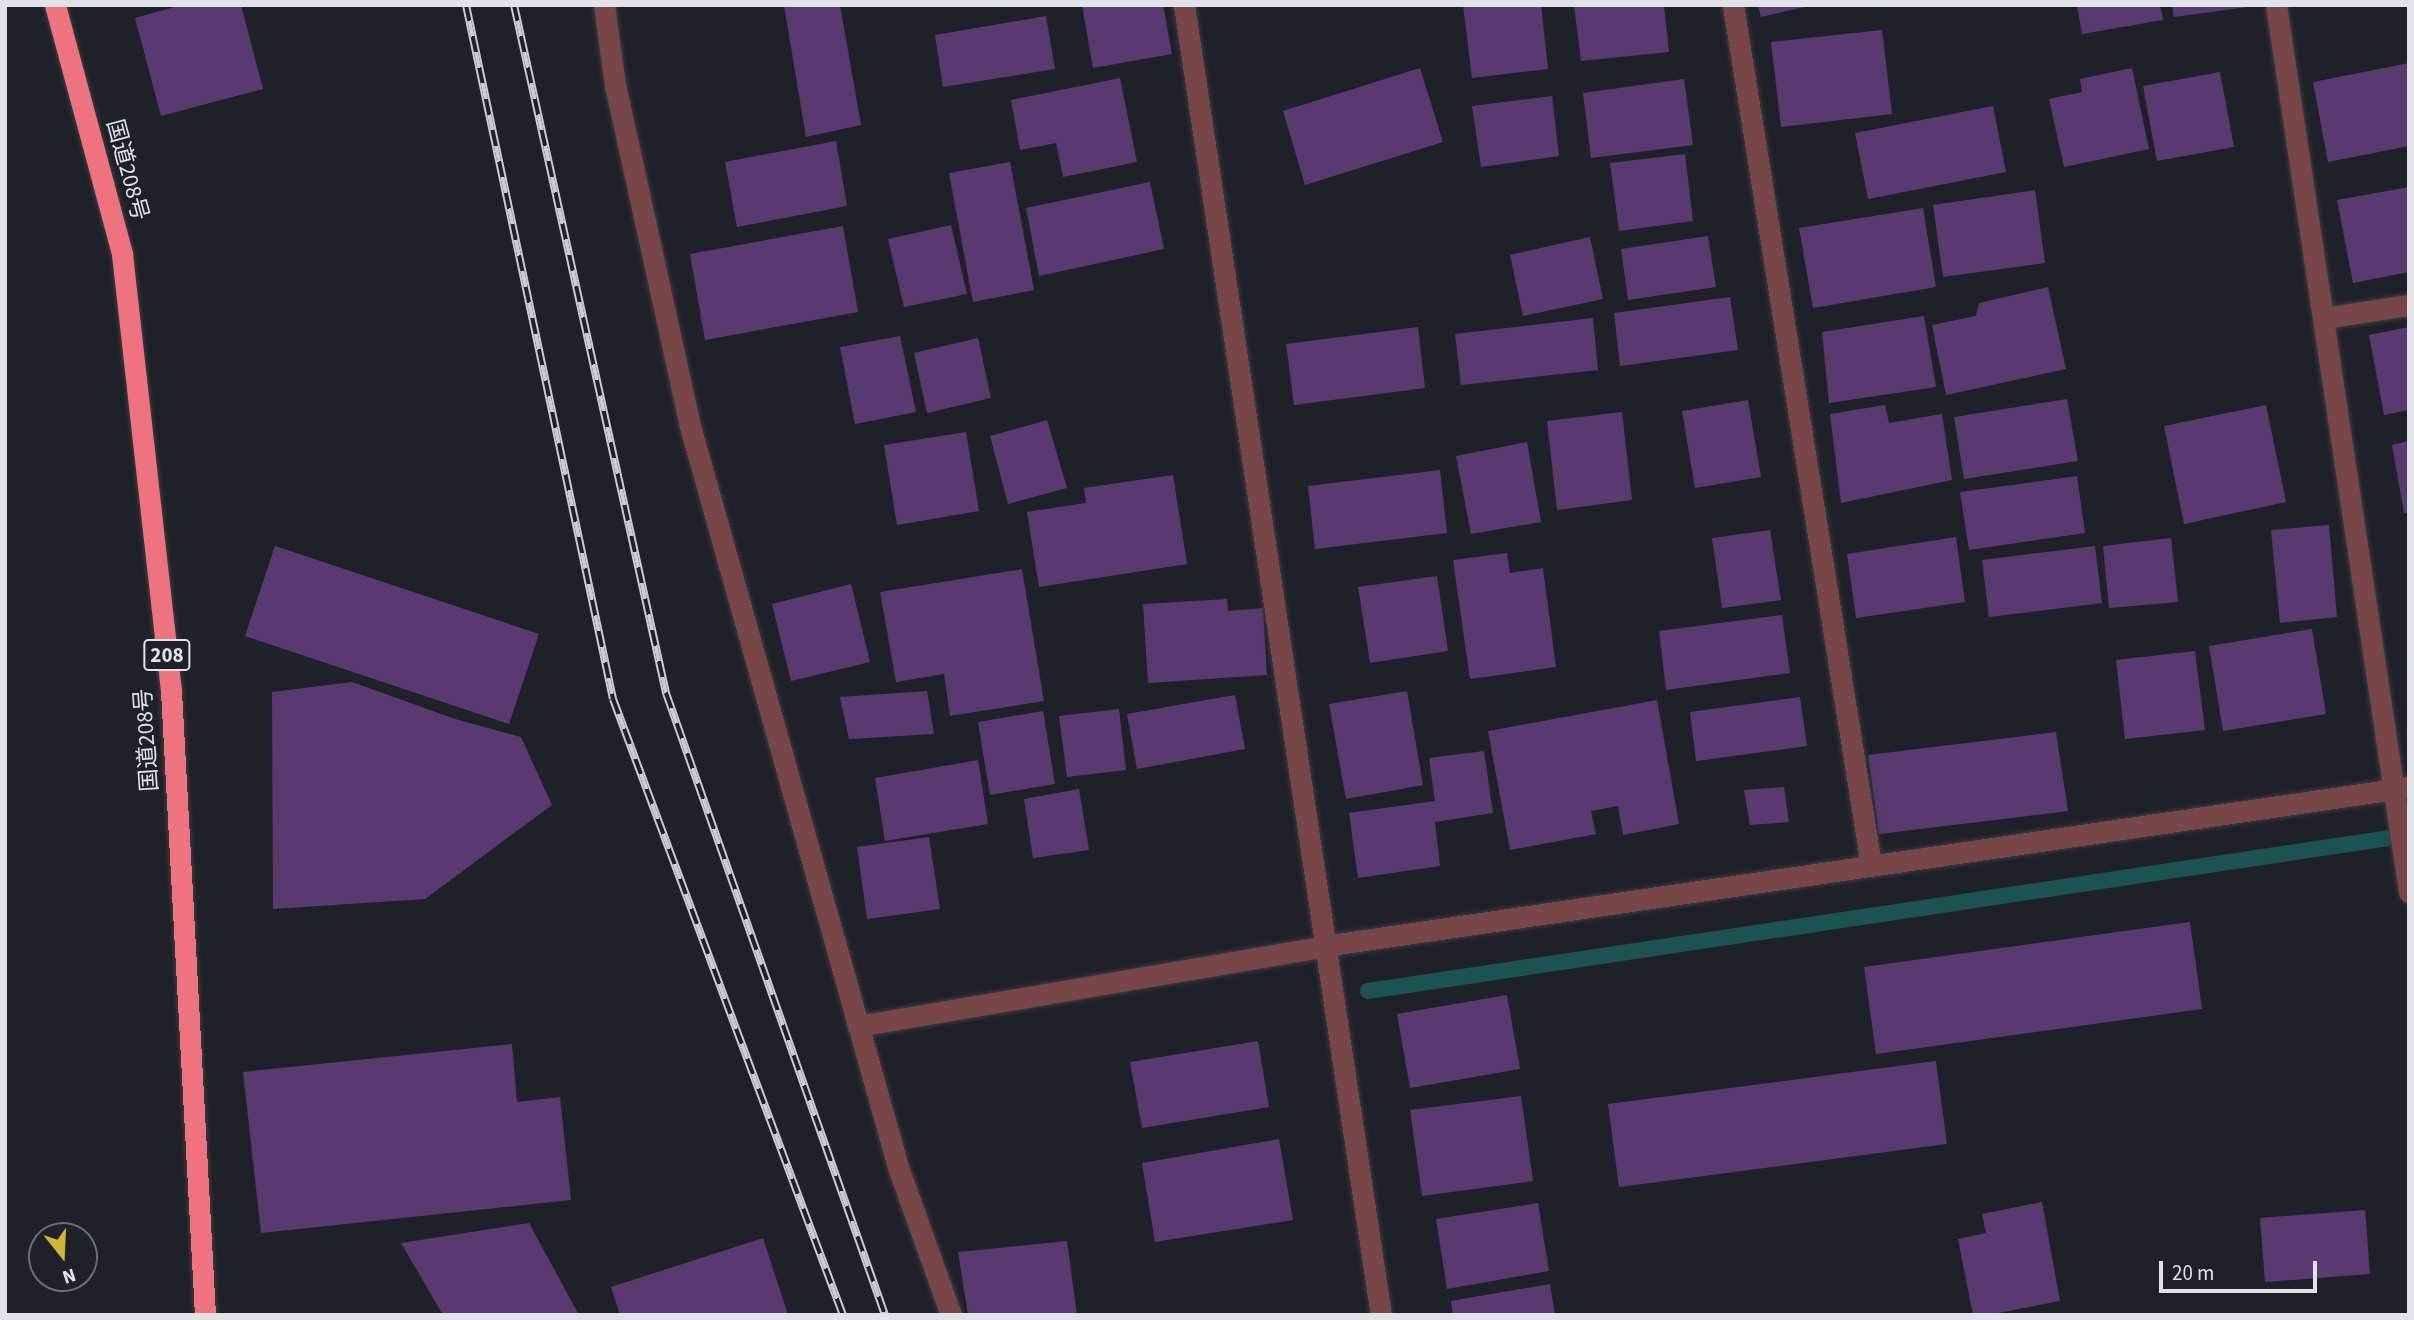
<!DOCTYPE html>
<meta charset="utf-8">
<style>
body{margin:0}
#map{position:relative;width:2414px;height:1320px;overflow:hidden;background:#1f2128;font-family:"Source Sans 3","Noto Sans JP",sans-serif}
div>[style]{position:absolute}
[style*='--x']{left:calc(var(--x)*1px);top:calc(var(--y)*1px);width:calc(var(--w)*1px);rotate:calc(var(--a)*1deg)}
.stream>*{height:16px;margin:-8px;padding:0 8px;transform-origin:8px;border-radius:8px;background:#1b5253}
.building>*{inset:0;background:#593a70}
.roads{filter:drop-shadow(0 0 2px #3a3c43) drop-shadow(0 0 2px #3a3c43)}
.street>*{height:21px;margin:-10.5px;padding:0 10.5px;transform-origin:10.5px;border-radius:10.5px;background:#784649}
.highway>*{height:21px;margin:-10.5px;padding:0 10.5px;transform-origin:10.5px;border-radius:10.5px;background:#ef737e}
.rail>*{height:8px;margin-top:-4px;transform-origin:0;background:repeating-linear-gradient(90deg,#1f2128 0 16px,#caccd1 0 32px);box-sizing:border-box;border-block:2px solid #caccd1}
span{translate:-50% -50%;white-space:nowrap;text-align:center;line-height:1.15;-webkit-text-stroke:5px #1f2128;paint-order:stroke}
.shield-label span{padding:2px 5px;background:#1f2128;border:2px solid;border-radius:5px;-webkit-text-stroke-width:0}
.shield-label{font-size:21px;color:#e1e3e8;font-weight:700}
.street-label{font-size:23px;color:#e1e3e8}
.frame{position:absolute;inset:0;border:7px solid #e1e3e8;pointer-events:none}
.north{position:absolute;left:28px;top:1222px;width:70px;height:70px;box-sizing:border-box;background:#1f2128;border:2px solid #6d6f75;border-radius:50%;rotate:162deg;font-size:19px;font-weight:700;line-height:28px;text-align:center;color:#e1e3e8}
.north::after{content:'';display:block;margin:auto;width:24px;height:32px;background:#d0b837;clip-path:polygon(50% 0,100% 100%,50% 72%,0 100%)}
.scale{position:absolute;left:2159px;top:1261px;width:158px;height:32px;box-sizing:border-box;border:4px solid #e1e3e8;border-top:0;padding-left:9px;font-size:21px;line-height:24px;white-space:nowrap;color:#e1e3e8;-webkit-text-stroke:5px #1f2128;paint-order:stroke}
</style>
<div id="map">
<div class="stream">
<div style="--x:1368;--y:991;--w:1053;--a:-8.52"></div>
</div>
<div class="building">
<div style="clip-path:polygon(182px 5px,241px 5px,263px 89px,161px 116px,135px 18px)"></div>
<div style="clip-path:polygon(784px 5px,840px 5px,861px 125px,806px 137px)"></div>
<div style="clip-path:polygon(1082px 5px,1163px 5px,1172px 54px,1093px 68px)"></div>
<div style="clip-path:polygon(1463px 5px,1541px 5px,1548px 69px,1472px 78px)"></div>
<div style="clip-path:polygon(1574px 5px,1664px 5px,1669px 52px,1581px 61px)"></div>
<div style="clip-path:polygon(1758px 5px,1809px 5px,1809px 6px,1761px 17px)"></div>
<div style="clip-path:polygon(2077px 5px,2160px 5px,2163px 20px,2082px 34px)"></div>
<div style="clip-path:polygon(2172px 5px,2248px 5px,2248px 7px,2174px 17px)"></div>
<div style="clip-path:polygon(1046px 16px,1055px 69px,943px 87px,935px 35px)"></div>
<div style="clip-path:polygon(1882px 30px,1892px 114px,1781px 127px,1771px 42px)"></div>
<div style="clip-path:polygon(2409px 63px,2409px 146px,2328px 162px,2313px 82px)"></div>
<div style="clip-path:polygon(1420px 68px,1443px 142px,1305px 185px,1283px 111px)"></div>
<div style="clip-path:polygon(2132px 68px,2149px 149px,2064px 167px,2049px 99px,2082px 92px,2080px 79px)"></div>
<div style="clip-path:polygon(2220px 72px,2234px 147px,2157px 161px,2143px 86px)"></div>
<div style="clip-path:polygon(1120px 78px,1137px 162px,1063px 177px,1056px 143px,1020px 150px,1011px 100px)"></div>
<div style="clip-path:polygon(1684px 79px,1693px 145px,1591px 158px,1583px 93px)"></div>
<div style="clip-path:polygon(1552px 96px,1559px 156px,1481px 167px,1472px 106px)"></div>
<div style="clip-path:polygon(1993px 106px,2006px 172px,1868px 199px,1855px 133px)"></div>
<div style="clip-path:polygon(836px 141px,847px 206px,737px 227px,725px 162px)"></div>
<div style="clip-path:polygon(1685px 154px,1693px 221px,1619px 231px,1610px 163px)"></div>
<div style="clip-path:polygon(1010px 162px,1034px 290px,973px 302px,949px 173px)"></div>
<div style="clip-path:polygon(1150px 182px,1164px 249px,1039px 276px,1026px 208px)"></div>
<div style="clip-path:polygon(2409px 187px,2409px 272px,2353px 283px,2337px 200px)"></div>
<div style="clip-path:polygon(2035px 190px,2045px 263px,1943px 277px,1933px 205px)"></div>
<div style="clip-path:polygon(1923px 208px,1936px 287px,1813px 308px,1799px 228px)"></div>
<div style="clip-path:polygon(951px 225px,967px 294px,904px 307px,888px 239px)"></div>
<div style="clip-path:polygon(843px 226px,858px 312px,705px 340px,690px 254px)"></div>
<div style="clip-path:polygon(1708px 236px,1716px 287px,1628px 300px,1621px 249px)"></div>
<div style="clip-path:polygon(1590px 237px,1603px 299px,1523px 316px,1510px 255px)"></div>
<div style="clip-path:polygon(2048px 287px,2066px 369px,1946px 395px,1932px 325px,1976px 316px,1979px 303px)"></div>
<div style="clip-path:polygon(1730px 297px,1738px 350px,1620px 366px,1614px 313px)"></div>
<div style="clip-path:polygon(1924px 316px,1936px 387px,1829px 403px,1822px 332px)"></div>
<div style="clip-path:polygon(1593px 318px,1598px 370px,1461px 385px,1455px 334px)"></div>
<div style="clip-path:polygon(1418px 327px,1425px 388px,1294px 405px,1286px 344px)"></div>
<div style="clip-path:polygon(2409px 327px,2409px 410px,2384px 415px,2369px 335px)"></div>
<div style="clip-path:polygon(900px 336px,916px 412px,855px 424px,840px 347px)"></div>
<div style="clip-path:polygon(978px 338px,991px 398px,927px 413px,914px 353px)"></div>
<div style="clip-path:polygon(2067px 399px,2078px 461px,1964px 479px,1954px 417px)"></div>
<div style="clip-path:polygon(1748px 400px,1761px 477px,1695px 488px,1682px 411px)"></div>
<div style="clip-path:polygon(1885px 405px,1889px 423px,1942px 414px,1952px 480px,1841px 503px,1830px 414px)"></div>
<div style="clip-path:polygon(2266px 405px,2286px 502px,2184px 524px,2164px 426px)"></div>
<div style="clip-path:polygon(1622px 412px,1632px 500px,1557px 510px,1547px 421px)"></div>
<div style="clip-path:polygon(1047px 420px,1067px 488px,1008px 504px,990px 436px)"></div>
<div style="clip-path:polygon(966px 432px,979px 511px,897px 525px,884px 445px)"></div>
<div style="clip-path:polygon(2409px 441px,2409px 513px,2404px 513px,2392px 445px)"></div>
<div style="clip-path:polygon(1527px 442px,1541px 522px,1471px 534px,1456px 456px)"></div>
<div style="clip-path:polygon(1440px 470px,1447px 533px,1315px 549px,1308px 486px)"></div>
<div style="clip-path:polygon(1173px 475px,1187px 564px,1039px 587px,1027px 512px,1086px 503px,1084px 488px)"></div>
<div style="clip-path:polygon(2077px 476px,2085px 533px,1969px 550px,1960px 492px)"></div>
<div style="clip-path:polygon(2329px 525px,2337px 617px,2280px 623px,2271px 530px)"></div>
<div style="clip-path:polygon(1770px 530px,1781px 600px,1722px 608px,1712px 538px)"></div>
<div style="clip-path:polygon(1956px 537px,1965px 602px,1856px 618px,1847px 554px)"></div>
<div style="clip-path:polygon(2171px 538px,2178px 602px,2109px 608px,2103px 546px)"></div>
<div style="clip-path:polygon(275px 546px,539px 634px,509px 724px,245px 636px)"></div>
<div style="clip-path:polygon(2095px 546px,2102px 603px,1989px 617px,1982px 560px)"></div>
<div style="clip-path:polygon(1507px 553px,1510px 573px,1543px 568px,1556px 667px,1470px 679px,1453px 560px)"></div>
<div style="clip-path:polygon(1022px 569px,1044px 701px,950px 716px,944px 674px,896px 682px,880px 592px)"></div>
<div style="clip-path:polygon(1437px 576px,1448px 651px,1370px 663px,1358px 587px)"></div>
<div style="clip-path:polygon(851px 584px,870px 662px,791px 681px,772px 604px)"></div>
<div style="clip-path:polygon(1227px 599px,1228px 611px,1263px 608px,1267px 675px,1148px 683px,1143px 604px)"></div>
<div style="clip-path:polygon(1782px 615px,1790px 673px,1666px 690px,1659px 631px)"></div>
<div style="clip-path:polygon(2312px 629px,2326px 714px,2223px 731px,2209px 646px)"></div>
<div style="clip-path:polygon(2195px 651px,2205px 730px,2125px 739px,2116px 660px)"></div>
<div style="clip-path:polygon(352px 682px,455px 719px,521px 737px,552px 805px,425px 899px,273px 909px,272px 692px)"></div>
<div style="clip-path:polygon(927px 691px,934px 734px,849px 739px,840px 697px)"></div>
<div style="clip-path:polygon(1407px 691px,1423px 785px,1346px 799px,1329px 704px)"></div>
<div style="clip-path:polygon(1235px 695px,1245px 749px,1137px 769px,1127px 714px)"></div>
<div style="clip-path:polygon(1800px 697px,1807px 746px,1696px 761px,1690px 712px)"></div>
<div style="clip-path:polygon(1657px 700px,1679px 824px,1623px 835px,1618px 806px,1591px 811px,1596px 834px,1510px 850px,1488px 731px)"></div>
<div style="clip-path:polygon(1119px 709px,1126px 770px,1067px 777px,1059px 716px)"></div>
<div style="clip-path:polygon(1043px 711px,1055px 784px,990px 795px,978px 722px)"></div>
<div style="clip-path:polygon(2056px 732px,2068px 811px,1879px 834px,1868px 755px)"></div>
<div style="clip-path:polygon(1484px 751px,1493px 813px,1435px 822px,1440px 866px,1358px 878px,1349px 813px,1435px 801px,1429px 758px)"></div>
<div style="clip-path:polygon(978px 760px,988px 824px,885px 841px,875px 778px)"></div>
<div style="clip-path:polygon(1784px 787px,1789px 822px,1750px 825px,1744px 790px)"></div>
<div style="clip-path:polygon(1079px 789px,1089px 850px,1033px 858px,1024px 799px)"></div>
<div style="clip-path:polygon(929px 837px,940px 909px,867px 919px,857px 847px)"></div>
<div style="clip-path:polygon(2190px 922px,2202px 1009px,1876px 1054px,1864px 967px)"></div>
<div style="clip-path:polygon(1507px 995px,1520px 1069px,1410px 1088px,1397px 1014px)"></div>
<div style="clip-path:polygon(1258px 1041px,1269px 1107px,1142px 1128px,1130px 1062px)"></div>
<div style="clip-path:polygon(512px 1044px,517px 1102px,560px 1097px,571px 1200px,261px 1233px,243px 1072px)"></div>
<div style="clip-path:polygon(1936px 1061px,1947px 1144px,1619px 1187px,1608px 1104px)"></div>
<div style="clip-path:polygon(1521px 1096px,1533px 1181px,1422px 1196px,1410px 1110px)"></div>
<div style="clip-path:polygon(1279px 1139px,1293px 1220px,1155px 1242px,1142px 1163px)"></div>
<div style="clip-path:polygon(2042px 1202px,2060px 1301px,1988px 1315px,1973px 1315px,1958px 1239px,1986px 1233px,1982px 1214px)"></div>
<div style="clip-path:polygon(1538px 1203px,1549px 1271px,1447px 1289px,1436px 1219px)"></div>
<div style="clip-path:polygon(2365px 1210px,2370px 1274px,2265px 1282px,2260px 1218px)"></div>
<div style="clip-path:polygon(529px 1223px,579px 1315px,443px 1315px,401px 1243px)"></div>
<div style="clip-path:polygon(763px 1238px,788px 1315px,620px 1315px,611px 1287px)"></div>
<div style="clip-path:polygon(1067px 1241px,1077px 1315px,968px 1315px,958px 1252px)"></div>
<div style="clip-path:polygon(1550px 1284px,1555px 1315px,1453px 1315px,1451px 1301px)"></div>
</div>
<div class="roads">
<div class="street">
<div style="--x:604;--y:5;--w:81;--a:82.2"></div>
<div style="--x:615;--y:85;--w:349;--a:77.6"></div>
<div style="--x:690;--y:426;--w:770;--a:74.32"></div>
<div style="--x:898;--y:1167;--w:157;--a:70.3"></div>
<div style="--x:1184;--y:5;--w:1325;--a:81.45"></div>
<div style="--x:1733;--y:5;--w:871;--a:80.88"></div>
<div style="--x:2276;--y:5;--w:897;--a:81.47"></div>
<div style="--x:2324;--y:318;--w:86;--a:-8.7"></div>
<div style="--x:858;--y:1026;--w:473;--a:-9.7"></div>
<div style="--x:1324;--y:946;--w:1097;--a:-8.34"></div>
</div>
<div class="highway">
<div style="--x:55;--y:5;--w:258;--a:74.9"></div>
<div style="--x:122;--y:254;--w:440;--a:83.6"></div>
<div style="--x:171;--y:691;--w:625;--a:86.88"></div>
</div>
</div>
<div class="rail">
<div style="--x:466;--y:5;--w:709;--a:78.04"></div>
<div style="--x:613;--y:699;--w:658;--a:69.53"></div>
<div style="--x:514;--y:5;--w:705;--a:77.54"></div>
<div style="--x:666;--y:693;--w:659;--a:70.6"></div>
</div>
<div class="shield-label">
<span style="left:167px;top:655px">208</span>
</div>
<div class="street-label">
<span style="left:127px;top:170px;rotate:75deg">国道208号</span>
<span style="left:147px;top:740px;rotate:-94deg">国道208号</span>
</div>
<div class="frame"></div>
<div class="north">N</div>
<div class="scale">20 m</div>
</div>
